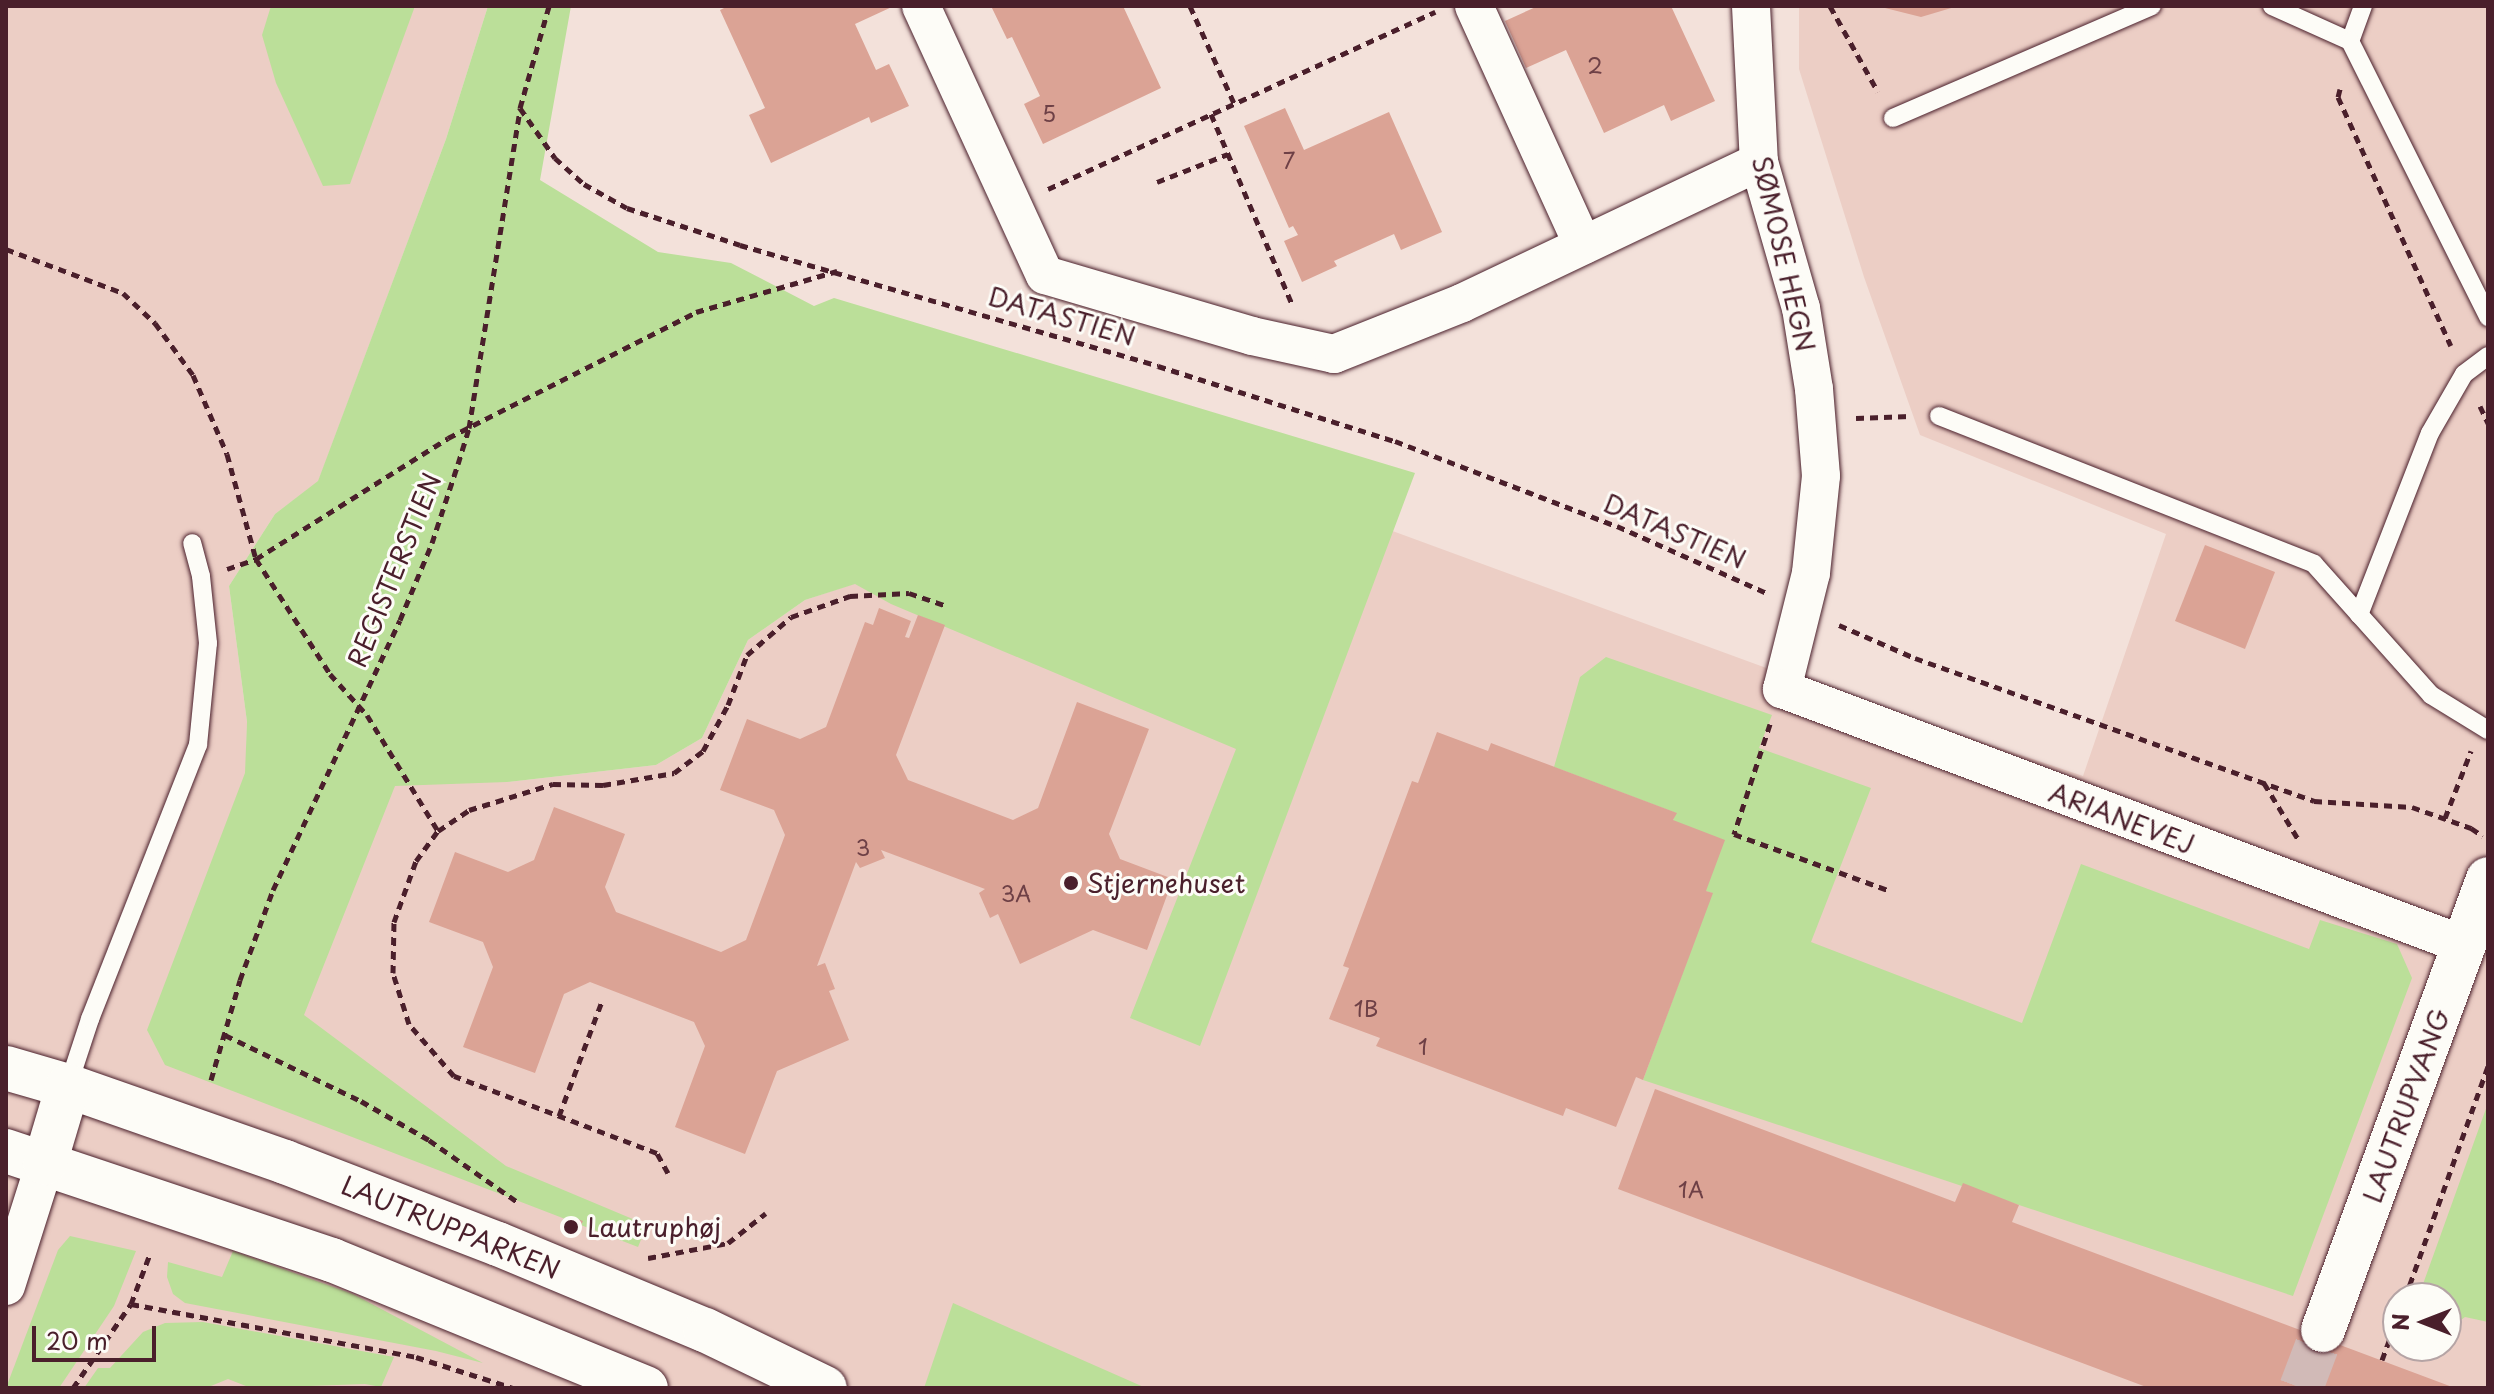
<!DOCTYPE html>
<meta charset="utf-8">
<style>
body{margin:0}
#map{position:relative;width:2494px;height:1394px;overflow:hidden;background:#f3e1da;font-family:"Playpen Sans",sans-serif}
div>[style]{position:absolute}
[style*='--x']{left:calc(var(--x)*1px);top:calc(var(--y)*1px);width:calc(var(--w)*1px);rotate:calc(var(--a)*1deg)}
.built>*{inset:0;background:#eccec5}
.green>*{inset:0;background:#bbdf99}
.building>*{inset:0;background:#dba395}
.secondary-tunnel>*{height:44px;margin-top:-22px;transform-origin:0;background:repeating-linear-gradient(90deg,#d1bab7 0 44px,transparent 0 66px)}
.path>*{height:5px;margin-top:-2.5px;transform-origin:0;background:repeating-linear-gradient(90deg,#4a1f2b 0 8px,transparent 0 14px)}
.roads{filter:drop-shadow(0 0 2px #4a1f2b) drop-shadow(0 0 2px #4a1f2b)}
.lane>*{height:18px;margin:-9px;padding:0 9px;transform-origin:9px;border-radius:9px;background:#fdfcf7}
.street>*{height:38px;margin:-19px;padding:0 19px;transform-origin:19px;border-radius:19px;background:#fdfcf7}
.secondary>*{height:44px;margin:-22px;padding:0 22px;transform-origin:22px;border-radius:22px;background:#fdfcf7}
.dots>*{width:22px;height:22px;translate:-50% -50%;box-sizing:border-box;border:4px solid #fdfcf7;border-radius:50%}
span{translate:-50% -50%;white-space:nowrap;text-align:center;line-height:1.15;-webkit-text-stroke:6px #fdfcf7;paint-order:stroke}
.number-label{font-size:22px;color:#6e4046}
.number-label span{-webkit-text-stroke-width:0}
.street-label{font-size:26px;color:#4a1f2b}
.poi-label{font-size:26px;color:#4a1f2b}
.left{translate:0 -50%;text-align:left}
.frame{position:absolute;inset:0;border:8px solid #4a1f2b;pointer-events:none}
.north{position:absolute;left:2382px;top:1282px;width:80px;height:80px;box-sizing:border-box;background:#fdfcf7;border:2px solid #b5a4a5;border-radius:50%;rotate:270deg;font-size:22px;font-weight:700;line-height:32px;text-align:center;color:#4a1f2b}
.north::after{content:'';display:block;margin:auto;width:28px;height:36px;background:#4a1f2b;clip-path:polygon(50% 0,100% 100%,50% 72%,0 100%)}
.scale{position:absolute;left:32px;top:1326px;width:124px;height:36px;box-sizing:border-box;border:4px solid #4a1f2b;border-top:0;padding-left:10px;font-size:24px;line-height:28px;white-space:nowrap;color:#4a1f2b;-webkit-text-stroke:6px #fdfcf7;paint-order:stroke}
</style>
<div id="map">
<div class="built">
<div style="clip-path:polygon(evenodd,6px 6px,488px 6px,446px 139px,318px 482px,275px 514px,229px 586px,247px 722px,246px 773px,507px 782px,656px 765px,702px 738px,748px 640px,805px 600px,853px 584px,901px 575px,1368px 522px,1810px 684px,2083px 776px,2166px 534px,1920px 435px,1864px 277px,1799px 69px,1799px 6px,2488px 6px,2488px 1388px,6px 1388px,6px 6px,2398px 1298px,2446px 1298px,2446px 1346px,2398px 1346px,2398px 1298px)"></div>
</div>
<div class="green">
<div style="clip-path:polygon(271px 6px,415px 6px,350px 184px,323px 186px,276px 83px,262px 35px)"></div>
<div style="clip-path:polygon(488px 6px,571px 6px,540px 180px,658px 252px,731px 263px,814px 306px,834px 298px,1415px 473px,1200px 1046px,1130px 1018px,1236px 749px,891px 604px,855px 584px,805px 600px,748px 640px,702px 738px,656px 765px,507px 782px,395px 786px,304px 1015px,506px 1166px,647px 1225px,638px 1247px,165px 1065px,147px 1030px,245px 773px,247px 722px,229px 586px,275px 514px,318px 481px,446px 139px)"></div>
<div style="clip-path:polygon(1606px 657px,1772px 715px,1759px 748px,1871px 788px,1811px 942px,2022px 1023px,2081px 864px,2309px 949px,2320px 920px,2397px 944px,2412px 978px,2293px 1296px,1643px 1080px,1712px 893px,1706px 891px,1673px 820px,1676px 813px,1554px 767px,1580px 677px)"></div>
<div style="clip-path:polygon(2488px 1103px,2488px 1322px,2465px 1317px,2446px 1331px,2446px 1298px,2418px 1298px)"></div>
<div style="clip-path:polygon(70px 1236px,136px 1251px,114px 1306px,59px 1388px,6px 1388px,58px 1250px)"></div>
<div style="clip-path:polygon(233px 1251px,353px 1294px,483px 1363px,436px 1351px,185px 1303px,173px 1294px,167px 1277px,168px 1262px,222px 1277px)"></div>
<div style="clip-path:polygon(953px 1303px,1146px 1388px,924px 1388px)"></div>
<div style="clip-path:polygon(203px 1322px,394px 1357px,381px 1387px,365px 1384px,251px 1388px,228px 1379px,206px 1388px,84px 1388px,98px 1368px,110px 1368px,143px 1332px,165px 1323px)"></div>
</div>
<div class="building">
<div style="clip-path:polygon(728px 6px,894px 6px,855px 24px,876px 70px,889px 64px,909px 106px,871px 123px,869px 117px,771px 163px,749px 115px,765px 108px,720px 10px)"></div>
<div style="clip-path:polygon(991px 6px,1123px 6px,1161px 88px,1043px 144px,1024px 104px,1040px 96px,1012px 37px,1007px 39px)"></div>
<div style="clip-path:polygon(1538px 6px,1671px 6px,1715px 101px,1671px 121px,1664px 105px,1604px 133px,1566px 50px,1526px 68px,1505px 21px)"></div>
<div style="clip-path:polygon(1958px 6px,1921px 17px,1881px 7px,1881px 6px)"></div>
<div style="clip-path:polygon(1285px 108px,1304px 150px,1389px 112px,1442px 232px,1401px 250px,1394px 234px,1334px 261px,1337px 266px,1302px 282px,1284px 241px,1298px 235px,1293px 226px,1289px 228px,1244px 126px)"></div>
<div style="clip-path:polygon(2205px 545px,2275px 572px,2245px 649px,2175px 621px)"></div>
<div style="clip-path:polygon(879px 608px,911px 621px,905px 637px,909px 638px,918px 615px,945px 625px,896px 755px,908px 780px,1013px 820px,1038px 808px,1077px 702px,1149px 729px,1109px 834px,1120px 859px,1173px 879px,1147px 950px,1093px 930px,1020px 964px,998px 914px,990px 918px,979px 893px,985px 889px,881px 850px,885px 858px,860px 868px,856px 862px,817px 966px,825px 963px,835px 989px,829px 991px,849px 1040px,777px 1071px,745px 1154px,675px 1127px,705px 1046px,694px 1022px,590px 982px,564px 994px,535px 1073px,463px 1047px,493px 967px,483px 942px,429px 922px,455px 852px,508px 872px,534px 860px,554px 807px,625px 834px,605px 887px,616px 912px,721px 952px,746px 940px,785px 835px,774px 810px,720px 790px,747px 719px,800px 739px,826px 727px,865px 622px,873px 625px)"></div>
<div style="clip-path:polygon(1437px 732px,1488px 751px,1491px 743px,1677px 813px,1673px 820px,1725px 840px,1706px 891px,1713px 893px,1643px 1080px,1636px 1077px,1616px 1127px,1566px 1108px,1563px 1116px,1376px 1046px,1380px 1038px,1329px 1019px,1349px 968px,1343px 966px,1412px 781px,1418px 783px)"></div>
<div style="clip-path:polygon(1655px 1089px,1955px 1202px,1963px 1183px,2019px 1205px,2012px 1222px,2455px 1388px,2149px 1388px,1618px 1189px)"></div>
<div style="clip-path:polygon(570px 1216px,583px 1221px,580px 1228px,567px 1223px)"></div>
</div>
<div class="secondary-tunnel">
<div style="--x:2301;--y:1388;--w:62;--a:-69.2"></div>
</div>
<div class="path">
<div style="--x:1190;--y:6;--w:107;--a:65.6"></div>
<div style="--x:1830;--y:6;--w:98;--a:60.8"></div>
<div style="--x:2340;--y:89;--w:8;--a:104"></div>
<div style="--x:2338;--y:97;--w:273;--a:65.6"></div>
<div style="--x:520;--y:108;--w:61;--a:55"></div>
<div style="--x:555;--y:158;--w:39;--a:42"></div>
<div style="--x:584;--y:184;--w:49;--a:29.2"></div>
<div style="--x:627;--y:208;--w:119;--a:18.1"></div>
<div style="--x:740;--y:245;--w:435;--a:16.1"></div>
<div style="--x:1158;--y:366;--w:249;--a:17.6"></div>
<div style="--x:1395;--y:441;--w:238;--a:21"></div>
<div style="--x:1617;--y:526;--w:164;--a:24.1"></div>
<div style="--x:1211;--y:114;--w:207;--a:66.9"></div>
<div style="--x:1157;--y:182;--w:76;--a:-21.5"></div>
<div style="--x:1048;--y:189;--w:426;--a:-24.6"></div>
<div style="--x:6;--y:249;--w:125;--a:20.6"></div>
<div style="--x:123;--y:293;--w:44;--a:43.2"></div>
<div style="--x:155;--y:323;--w:64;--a:53.8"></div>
<div style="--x:193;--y:375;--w:86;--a:66.7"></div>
<div style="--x:227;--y:454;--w:109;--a:74.6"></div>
<div style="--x:256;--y:559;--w:137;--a:57.2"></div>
<div style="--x:330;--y:674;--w:55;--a:47.9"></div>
<div style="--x:367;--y:715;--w:136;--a:58.5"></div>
<div style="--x:2480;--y:406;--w:19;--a:65"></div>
<div style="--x:1856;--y:418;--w:54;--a:-2.1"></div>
<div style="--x:227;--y:569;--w:31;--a:-19"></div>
<div style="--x:256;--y:559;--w:227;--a:-32.2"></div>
<div style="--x:448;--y:438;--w:278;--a:-26.9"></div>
<div style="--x:696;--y:312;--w:147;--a:-16.2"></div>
<div style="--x:1839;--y:625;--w:83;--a:23.5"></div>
<div style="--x:1915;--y:658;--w:424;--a:19.7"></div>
<div style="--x:2314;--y:801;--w:98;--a:3.5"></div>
<div style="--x:2412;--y:807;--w:63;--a:19.6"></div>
<div style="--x:2471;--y:828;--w:14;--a:34"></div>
<div style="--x:1770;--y:724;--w:116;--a:108.1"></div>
<div style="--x:1734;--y:834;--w:164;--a:20"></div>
<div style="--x:2264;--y:783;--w:66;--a:58.7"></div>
<div style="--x:2445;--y:818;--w:72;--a:-68.8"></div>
<div style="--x:225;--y:1035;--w:151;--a:25.9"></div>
<div style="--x:361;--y:1101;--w:78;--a:29.8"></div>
<div style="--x:429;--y:1140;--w:110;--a:35"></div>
<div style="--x:211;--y:1080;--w:104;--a:-73.8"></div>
<div style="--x:240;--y:980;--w:96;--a:-69.9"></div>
<div style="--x:273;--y:890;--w:298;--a:-64.8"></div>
<div style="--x:400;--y:620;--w:83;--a:-67.4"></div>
<div style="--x:432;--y:543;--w:83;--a:-71.8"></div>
<div style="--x:458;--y:464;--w:38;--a:-73"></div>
<div style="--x:469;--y:428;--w:324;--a:-80.9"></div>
<div style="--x:520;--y:108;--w:106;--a:-74.1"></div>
<div style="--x:559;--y:1116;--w:123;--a:-69.5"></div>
<div style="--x:668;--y:1173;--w:23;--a:-119"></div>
<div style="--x:657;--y:1153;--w:217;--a:-159.2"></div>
<div style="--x:454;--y:1076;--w:69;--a:-130.9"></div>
<div style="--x:409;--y:1024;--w:53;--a:-107.4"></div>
<div style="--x:393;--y:973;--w:51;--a:-88.9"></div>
<div style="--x:394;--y:922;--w:65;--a:-70.2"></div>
<div style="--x:416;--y:861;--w:37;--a:-54"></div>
<div style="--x:438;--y:831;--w:37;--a:-34"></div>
<div style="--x:469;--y:810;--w:88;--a:-17.2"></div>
<div style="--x:553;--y:784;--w:50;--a:1.1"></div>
<div style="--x:603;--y:785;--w:72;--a:-9.6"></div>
<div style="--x:674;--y:773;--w:36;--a:-37"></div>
<div style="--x:703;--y:751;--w:52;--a:-61.5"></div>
<div style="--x:728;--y:705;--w:53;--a:-69.2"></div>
<div style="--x:747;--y:655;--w:58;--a:-40.8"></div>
<div style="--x:791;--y:617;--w:63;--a:-19.6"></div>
<div style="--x:850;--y:596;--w:59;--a:-2.9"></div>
<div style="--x:909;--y:593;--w:39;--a:19"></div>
<div style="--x:648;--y:1258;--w:81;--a:-10.6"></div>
<div style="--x:728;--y:1243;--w:48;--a:-38.3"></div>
<div style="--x:2405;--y:1298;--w:246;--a:-70.3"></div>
<div style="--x:131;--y:1304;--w:290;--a:10.5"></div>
<div style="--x:416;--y:1357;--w:102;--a:17.7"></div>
<div style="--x:2382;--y:1360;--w:47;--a:-70"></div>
<div style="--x:73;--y:1388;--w:102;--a:-55.4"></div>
<div style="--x:131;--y:1304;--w:53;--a:-69.2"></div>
</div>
<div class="roads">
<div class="lane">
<div style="--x:2272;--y:6;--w:85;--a:24.2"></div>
<div style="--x:2363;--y:6;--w:37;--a:110"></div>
<div style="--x:2350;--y:41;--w:309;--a:63.4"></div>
<div style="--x:1893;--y:118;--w:282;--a:-23.4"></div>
<div style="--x:1939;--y:416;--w:403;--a:21.5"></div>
<div style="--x:2314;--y:564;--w:176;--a:48.2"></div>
<div style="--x:2431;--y:695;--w:67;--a:31.6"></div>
<div style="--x:2359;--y:615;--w:195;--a:-68.7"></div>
<div style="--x:2430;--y:433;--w:68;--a:-60"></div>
<div style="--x:2464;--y:374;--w:30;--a:-37"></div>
<div style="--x:68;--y:1086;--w:71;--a:-71.8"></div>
<div style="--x:90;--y:1019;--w:295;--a:-68.5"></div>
<div style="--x:198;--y:745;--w:102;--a:-84.4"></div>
<div style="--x:208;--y:643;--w:67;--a:-96"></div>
<div style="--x:201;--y:576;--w:34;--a:-105"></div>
</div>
<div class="street">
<div style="--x:921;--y:6;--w:296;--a:65.3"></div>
<div style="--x:1045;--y:275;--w:216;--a:16.4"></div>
<div style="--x:1252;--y:336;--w:84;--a:12.4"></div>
<div style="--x:1334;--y:354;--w:138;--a:-21.7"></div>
<div style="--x:1462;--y:303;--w:329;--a:-25.4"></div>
<div style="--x:1474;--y:6;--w:263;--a:65.5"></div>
<div style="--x:1751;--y:6;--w:156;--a:87.1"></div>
<div style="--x:1759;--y:162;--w:152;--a:74"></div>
<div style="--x:1801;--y:308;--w:82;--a:80.9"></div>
<div style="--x:1814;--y:389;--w:87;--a:85.4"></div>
<div style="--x:1821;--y:476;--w:98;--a:95.9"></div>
<div style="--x:1811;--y:573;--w:120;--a:104"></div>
<div style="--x:1782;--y:689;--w:728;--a:20.57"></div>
<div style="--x:6;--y:1286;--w:129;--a:-72.4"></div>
</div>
<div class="secondary">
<div style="--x:6;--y:1068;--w:65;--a:16.2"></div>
<div style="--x:68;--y:1086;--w:230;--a:19.3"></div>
<div style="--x:285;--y:1162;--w:228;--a:21.1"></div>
<div style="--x:498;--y:1244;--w:224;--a:22.6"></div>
<div style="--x:705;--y:1330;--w:133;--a:25.8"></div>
<div style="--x:6;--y:1151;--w:344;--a:18.5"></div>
<div style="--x:332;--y:1260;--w:339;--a:22.2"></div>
<div style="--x:45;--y:1163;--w:80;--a:-73.4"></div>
<div style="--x:2323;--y:1330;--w:480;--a:-69.9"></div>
</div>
</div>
<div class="dots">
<div style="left:1071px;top:883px;background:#4a1f2b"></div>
<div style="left:571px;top:1227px;background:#4a1f2b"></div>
</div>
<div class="number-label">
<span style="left:1595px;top:65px">2</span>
<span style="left:1049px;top:113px">5</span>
<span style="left:1289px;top:160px">7</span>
<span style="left:863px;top:847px">3</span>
<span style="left:1016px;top:893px">3A</span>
<span style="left:1366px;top:1008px">1B</span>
<span style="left:1423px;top:1046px">1</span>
<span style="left:1691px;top:1189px">1A</span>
</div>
<div class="street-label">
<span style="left:1784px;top:254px;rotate:77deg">SØMOSE HEGN</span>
<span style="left:1062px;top:316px;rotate:16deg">DATASTIEN</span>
<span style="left:1675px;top:531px;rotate:23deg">DATASTIEN</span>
<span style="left:394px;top:570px;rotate:-68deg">REGISTERSTIEN</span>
<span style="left:2122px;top:818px;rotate:21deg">ARIANEVEJ</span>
<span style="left:2406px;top:1105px;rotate:-70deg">LAUTRUPVANG</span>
<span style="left:451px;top:1227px;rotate:22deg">LAUTRUPPARKEN</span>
</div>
<div class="poi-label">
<span class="left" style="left:1087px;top:883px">Stjernehuset</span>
<span class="left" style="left:587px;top:1227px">Lautruphøj</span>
</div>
<div class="frame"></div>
<div class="north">N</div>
<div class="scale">20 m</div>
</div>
